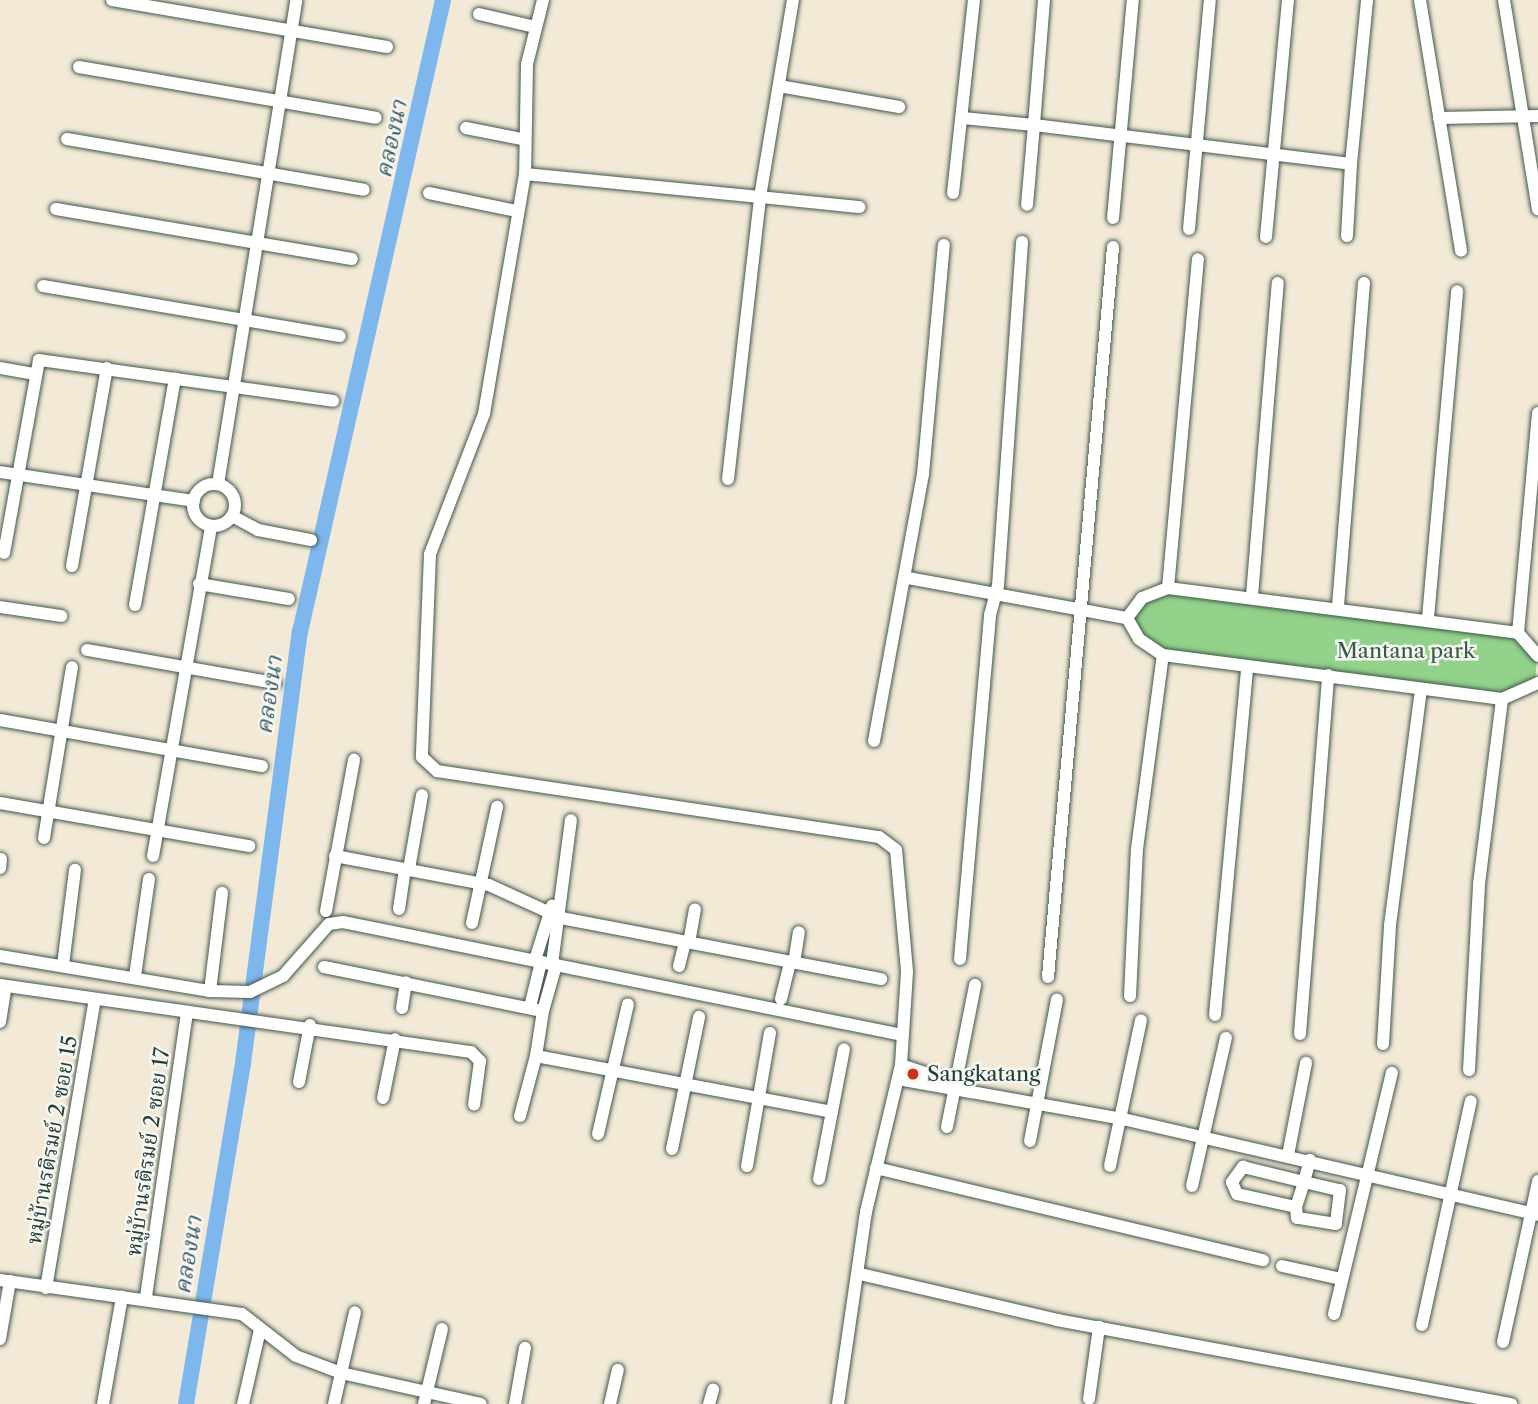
<!DOCTYPE html>
<meta charset="utf-8">
<style>
body{margin:0}
#map{position:relative;width:1538px;height:1404px;overflow:hidden;background:#f2e9d6;font-family:"Libre Caslon Text","Noto Serif Thai",serif}
div>[style]{position:absolute}
[style*='--x']{left:calc(var(--x)*1px);top:calc(var(--y)*1px);width:calc(var(--w)*1px);rotate:calc(var(--a)*1deg)}
.green>*{inset:0;background:#92d28a}
.canal>*{height:16px;margin:-8px;padding:0 8px;transform-origin:8px;border-radius:8px;background:#7eb6ee}
.roads{filter:drop-shadow(0 0 2px #3f574c) drop-shadow(0 0 2px #3f574c)}
.street>*{height:12px;margin:-6px;padding:0 6px;transform-origin:6px;border-radius:6px;background:#fff}
.street>.ring{margin:-6px;padding:0;box-sizing:content-box;background:none;border:12px solid #fff;border-radius:50%}
.dots>*{width:19px;height:19px;translate:-50% -50%;box-sizing:border-box;border:4px solid #f6f6f2;border-radius:50%}
span{translate:-50% -50%;white-space:nowrap;text-align:center;line-height:1.15;-webkit-text-stroke:5px #f6f6f2;paint-order:stroke}
.park-label{font-size:21px;color:#365b45}
.poi-label{font-size:21px;color:#1f3d34}
.left{translate:0 -50%;text-align:left}
.street-label{font-size:21px;color:#1f3d34}
.water-label{font-size:23px;color:#375b62;font-style:italic}
</style>
<div id="map">
<div class="green">
<div style="clip-path:polygon(1168px 588px,1518px 633px,1537px 655px,1535px 686px,1502px 699px,1163px 652px,1139px 639px,1132px 613px)"></div>
</div>
<div class="canal">
<div style="--x:186;--y:1404;--w:346;--a:-80.5"></div>
<div style="--x:243;--y:1063;--w:435;--a:-82.5"></div>
<div style="--x:300;--y:632;--w:648;--a:-77.25"></div>
</div>
<div class="roads">
<div class="street">
<div style="--x:112;--y:0;--w:279;--a:9.7"></div>
<div style="--x:543;--y:0;--w:66;--a:104"></div>
<div style="--x:527;--y:64;--w:110;--a:91"></div>
<div style="--x:525;--y:174;--w:243;--a:99.7"></div>
<div style="--x:484;--y:414;--w:150;--a:111.1"></div>
<div style="--x:430;--y:554;--w:203;--a:92.3"></div>
<div style="--x:422;--y:757;--w:21;--a:43"></div>
<div style="--x:437;--y:771;--w:447;--a:8.5"></div>
<div style="--x:879;--y:837;--w:21;--a:37"></div>
<div style="--x:896;--y:850;--w:122;--a:84.8"></div>
<div style="--x:907;--y:972;--w:93;--a:93.7"></div>
<div style="--x:901;--y:1065;--w:151;--a:103.4"></div>
<div style="--x:866;--y:1212;--w:194;--a:98.3"></div>
<div style="--x:1044;--y:0;--w:125;--a:94.6"></div>
<div style="--x:1034;--y:125;--w:319;--a:7"></div>
<div style="--x:1351;--y:164;--w:165;--a:-84.4"></div>
<div style="--x:1420;--y:0;--w:254;--a:80.7"></div>
<div style="--x:1504;--y:0;--w:212;--a:80.8"></div>
<div style="--x:479;--y:14;--w:57;--a:13.1"></div>
<div style="--x:79;--y:67;--w:301;--a:9.7"></div>
<div style="--x:779;--y:86;--w:122;--a:9.9"></div>
<div style="--x:963;--y:118;--w:71;--a:5.6"></div>
<div style="--x:1034;--y:125;--w:80;--a:95"></div>
<div style="--x:1439;--y:118;--w:99;--a:-1.2"></div>
<div style="--x:466;--y:128;--w:56;--a:11.3"></div>
<div style="--x:67;--y:139;--w:301;--a:9.7"></div>
<div style="--x:525;--y:174;--w:236;--a:5.6"></div>
<div style="--x:760;--y:197;--w:200;--a:-80.5"></div>
<div style="--x:429;--y:193;--w:90;--a:11.6"></div>
<div style="--x:953;--y:193;--w:194;--a:-83.8"></div>
<div style="--x:56;--y:209;--w:300;--a:9.6"></div>
<div style="--x:1113;--y:218;--w:219;--a:-84.8"></div>
<div style="--x:1189;--y:229;--w:230;--a:-84.8"></div>
<div style="--x:1347;--y:236;--w:72;--a:-86.8"></div>
<div style="--x:1266;--y:237;--w:238;--a:-84.7"></div>
<div style="--x:43;--y:286;--w:301;--a:9.6"></div>
<div style="--x:0;--y:368;--w:35;--a:10"></div>
<div style="--x:0;--y:472;--w:196;--a:8.5"></div>
<div style="--x:728;--y:479;--w:284;--a:-83.5"></div>
<div style="--x:760;--y:197;--w:100;--a:5.8"></div>
<div style="--x:218;--y:484;--w:490;--a:-80.8"></div>
<div class="ring" style="left:193px;top:484px;width:30px;height:30px"></div>
<div style="--x:232;--y:516;--w:30;--a:28"></div>
<div style="--x:258;--y:530;--w:54;--a:10.7"></div>
<div style="--x:4;--y:553;--w:196;--a:-79.7"></div>
<div style="--x:39;--y:360;--w:297;--a:7.9"></div>
<div style="--x:72;--y:566;--w:201;--a:-80"></div>
<div style="--x:908;--y:578;--w:223;--a:10.4"></div>
<div style="--x:199;--y:584;--w:91;--a:9.5"></div>
<div style="--x:1168;--y:588;--w:330;--a:-84.8"></div>
<div style="--x:1252;--y:596;--w:314;--a:-85.3"></div>
<div style="--x:135;--y:605;--w:230;--a:-80"></div>
<div style="--x:1338;--y:606;--w:324;--a:-85.4"></div>
<div style="--x:0;--y:607;--w:62;--a:8.4"></div>
<div style="--x:1127;--y:618;--w:25;--a:-53"></div>
<div style="--x:1142;--y:598;--w:28;--a:-21"></div>
<div style="--x:1168;--y:588;--w:353;--a:7.3"></div>
<div style="--x:1518;--y:633;--w:30;--a:49"></div>
<div style="--x:1127;--y:618;--w:24;--a:60"></div>
<div style="--x:1139;--y:639;--w:29;--a:34"></div>
<div style="--x:1163;--y:655;--w:342;--a:7.4"></div>
<div style="--x:1502;--y:699;--w:39;--a:-24"></div>
<div style="--x:1428;--y:618;--w:328;--a:-84.9"></div>
<div style="--x:1518;--y:633;--w:221;--a:-84.8"></div>
<div style="--x:87;--y:650;--w:191;--a:10"></div>
<div style="--x:0;--y:720;--w:266;--a:10"></div>
<div style="--x:874;--y:741;--w:271;--a:-79.6"></div>
<div style="--x:923;--y:474;--w:230;--a:-84.8"></div>
<div style="--x:0;--y:803;--w:253;--a:9.8"></div>
<div style="--x:44;--y:838;--w:173;--a:-80.7"></div>
<div style="--x:153;--y:856;--w:335;--a:-80"></div>
<div style="--x:335;--y:856;--w:157;--a:10.7"></div>
<div style="--x:489;--y:885;--w:79;--a:24.6"></div>
<div style="--x:561;--y:918;--w:326;--a:10.8"></div>
<div style="--x:0;--y:868;--w:9;--a:-84"></div>
<div style="--x:409;--y:869;--w:75;--a:-80"></div>
<div style="--x:399;--y:909;--w:40;--a:-81.5"></div>
<div style="--x:326;--y:911;--w:154;--a:-79.5"></div>
<div style="--x:472;--y:923;--w:119;--a:-77.8"></div>
<div style="--x:689;--y:943;--w:34;--a:-80"></div>
<div style="--x:0;--y:956;--w:213;--a:9.5"></div>
<div style="--x:210;--y:991;--w:40;--a:1.4"></div>
<div style="--x:250;--y:992;--w:37;--a:-26"></div>
<div style="--x:283;--y:976;--w:69;--a:-48.5"></div>
<div style="--x:329;--y:924;--w:14;--a:-8"></div>
<div style="--x:343;--y:922;--w:570;--a:11.43"></div>
<div style="--x:960;--y:959;--w:345;--a:-85"></div>
<div style="--x:990;--y:615;--w:30;--a:-75"></div>
<div style="--x:998;--y:586;--w:345;--a:-86"></div>
<div style="--x:535;--y:960;--w:57;--a:-72.5"></div>
<div style="--x:794;--y:963;--w:31;--a:-81"></div>
<div style="--x:552;--y:964;--w:145;--a:-82.5"></div>
<div style="--x:63;--y:965;--w:96;--a:-82.8"></div>
<div style="--x:679;--y:966;--w:25;--a:-76"></div>
<div style="--x:324;--y:967;--w:223;--a:11.4"></div>
<div style="--x:543;--y:1011;--w:46;--a:98.8"></div>
<div style="--x:536;--y:1056;--w:301;--a:10.7"></div>
<div style="--x:135;--y:976;--w:98;--a:-81.8"></div>
<div style="--x:1048;--y:977;--w:733;--a:-84.91"></div>
<div style="--x:0;--y:985;--w:476;--a:8.1"></div>
<div style="--x:471;--y:1052;--w:13;--a:45"></div>
<div style="--x:480;--y:1061;--w:44;--a:97.8"></div>
<div style="--x:210;--y:991;--w:99;--a:-83"></div>
<div style="--x:1130;--y:996;--w:147;--a:-87.3"></div>
<div style="--x:1137;--y:849;--w:196;--a:-82.4"></div>
<div style="--x:781;--y:999;--w:38;--a:-76"></div>
<div style="--x:530;--y:1007;--w:46;--a:-76.3"></div>
<div style="--x:402;--y:1008;--w:26;--a:-81"></div>
<div style="--x:543;--y:1011;--w:48;--a:-74.2"></div>
<div style="--x:1215;--y:1015;--w:349;--a:-84.7"></div>
<div style="--x:0;--y:1022;--w:36;--a:-81"></div>
<div style="--x:1300;--y:1034;--w:360;--a:-85.5"></div>
<div style="--x:1383;--y:1044;--w:119;--a:-86.6"></div>
<div style="--x:1390;--y:925;--w:237;--a:-82.5"></div>
<div style="--x:901;--y:1065;--w:63;--a:18.4"></div>
<div style="--x:1469;--y:1070;--w:186;--a:-86.9"></div>
<div style="--x:1479;--y:884;--w:186;--a:-82.9"></div>
<div style="--x:898;--y:1079;--w:229;--a:10.1"></div>
<div style="--x:1123;--y:1119;--w:426;--a:13"></div>
<div style="--x:299;--y:1082;--w:58;--a:-79.1"></div>
<div style="--x:383;--y:1098;--w:60;--a:-78.5"></div>
<div style="--x:520;--y:1116;--w:62;--a:-75.1"></div>
<div style="--x:947;--y:1127;--w:145;--a:-78.8"></div>
<div style="--x:598;--y:1134;--w:133;--a:-77"></div>
<div style="--x:1030;--y:1141;--w:144;--a:-79.2"></div>
<div style="--x:672;--y:1149;--w:135;--a:-78.4"></div>
<div style="--x:1288;--y:1155;--w:94;--a:-78.9"></div>
<div style="--x:747;--y:1166;--w:135;--a:-80.2"></div>
<div style="--x:1110;--y:1166;--w:149;--a:-78"></div>
<div style="--x:876;--y:1168;--w:398;--a:13.4"></div>
<div style="--x:819;--y:1179;--w:132;--a:-79.1"></div>
<div style="--x:1192;--y:1186;--w:152;--a:-77.1"></div>
<div style="--x:1296;--y:1207;--w:60;--a:-167.6"></div>
<div style="--x:1237;--y:1194;--w:13;--a:-113"></div>
<div style="--x:1232;--y:1182;--w:19;--a:-54"></div>
<div style="--x:1243;--y:1167;--w:63;--a:13.8"></div>
<div style="--x:1304;--y:1182;--w:37;--a:13"></div>
<div style="--x:1340;--y:1190;--w:34;--a:97"></div>
<div style="--x:1336;--y:1224;--w:39;--a:-171"></div>
<div style="--x:1297;--y:1218;--w:11;--a:-95"></div>
<div style="--x:1296;--y:1207;--w:26;--a:-72"></div>
<div style="--x:1304;--y:1182;--w:23;--a:-75"></div>
<div style="--x:1282;--y:1266;--w:60;--a:12.4"></div>
<div style="--x:860;--y:1274;--w:202;--a:13.1"></div>
<div style="--x:1057;--y:1320;--w:462;--a:10.5"></div>
<div style="--x:0;--y:1280;--w:244;--a:8"></div>
<div style="--x:242;--y:1314;--w:68;--a:37.9"></div>
<div style="--x:296;--y:1356;--w:48;--a:20.7"></div>
<div style="--x:341;--y:1373;--w:143;--a:12.5"></div>
<div style="--x:46;--y:1288;--w:293;--a:-80.4"></div>
<div style="--x:146;--y:1297;--w:287;--a:-81.8"></div>
<div style="--x:1334;--y:1314;--w:248;--a:-76.5"></div>
<div style="--x:1422;--y:1325;--w:229;--a:-77.7"></div>
<div style="--x:0;--y:1339;--w:59;--a:-80.2"></div>
<div style="--x:1503;--y:1342;--w:165;--a:-77.7"></div>
<div style="--x:1089;--y:1399;--w:73;--a:-82.1"></div>
<div style="--x:103;--y:1404;--w:109;--a:-79.9"></div>
<div style="--x:243;--y:1404;--w:76;--a:-77.1"></div>
<div style="--x:334;--y:1404;--w:94;--a:-77.1"></div>
<div style="--x:424;--y:1404;--w:77;--a:-76.5"></div>
<div style="--x:515;--y:1404;--w:57;--a:-79.9"></div>
<div style="--x:610;--y:1404;--w:35;--a:-77"></div>
<div style="--x:709;--y:1404;--w:15;--a:-74"></div>
</div>
</div>
<div class="dots">
<div style="left:913px;top:1074px;background:#c8321e"></div>
</div>
<div class="park-label">
<span style="left:1406px;top:651px">Mantana park</span>
</div>
<div class="poi-label">
<span class="left" style="left:927px;top:1074px">Sangkatang</span>
</div>
<div class="street-label">
<span style="left:52px;top:1140px;rotate:-80deg">หมู่บ้านรติรมย์ 2 ซอย 15</span>
<span style="left:148px;top:1152px;rotate:-82deg">หมู่บ้านรติรมย์ 2 ซอย 17</span>
</div>
<div class="water-label">
<span style="left:391px;top:139px;rotate:-78deg">คลองนา</span>
<span style="left:269px;top:695px;rotate:-82deg">คลองนา</span>
<span style="left:188px;top:1255px;rotate:-81deg">คลองนา</span>
</div>
</div>
